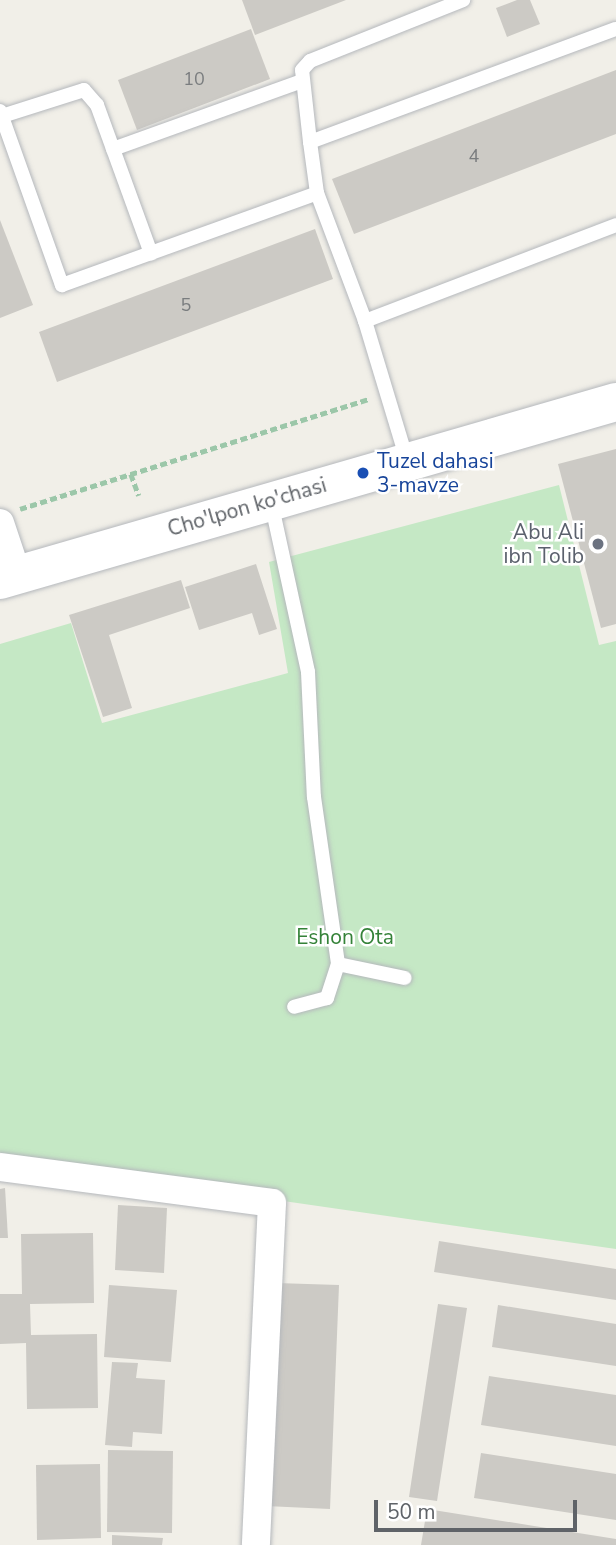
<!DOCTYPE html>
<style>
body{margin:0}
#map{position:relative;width:616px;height:1545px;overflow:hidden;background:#f1efe8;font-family:"Nunito Sans",sans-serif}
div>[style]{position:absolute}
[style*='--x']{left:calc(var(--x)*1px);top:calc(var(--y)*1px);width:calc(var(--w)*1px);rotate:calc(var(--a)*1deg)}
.green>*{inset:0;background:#c5e8c5}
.building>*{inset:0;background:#cccac5}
.path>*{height:4.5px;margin-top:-2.25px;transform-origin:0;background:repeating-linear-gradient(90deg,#9cc7a9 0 7px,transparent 0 10.5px)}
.roads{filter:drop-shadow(0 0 2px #b5b8bc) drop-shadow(0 0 2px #b5b8bc)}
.service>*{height:14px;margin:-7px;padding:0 7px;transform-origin:7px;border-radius:7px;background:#fff}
.minor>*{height:28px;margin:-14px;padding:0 14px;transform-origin:14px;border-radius:14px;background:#fff}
.secondary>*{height:38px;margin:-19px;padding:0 19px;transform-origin:19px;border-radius:19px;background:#fff}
.dots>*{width:19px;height:19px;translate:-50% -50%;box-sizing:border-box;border:4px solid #fff;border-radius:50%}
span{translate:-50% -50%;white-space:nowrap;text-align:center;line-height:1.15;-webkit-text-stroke:5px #fff;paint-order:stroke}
.number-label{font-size:18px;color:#7a7d7f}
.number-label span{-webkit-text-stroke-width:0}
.transit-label{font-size:21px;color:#164399}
.left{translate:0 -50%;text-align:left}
.street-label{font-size:21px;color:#5f6368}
.worship-label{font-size:21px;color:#5b616d}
.right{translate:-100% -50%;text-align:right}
.park-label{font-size:21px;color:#348238}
.scale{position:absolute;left:374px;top:1500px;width:203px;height:32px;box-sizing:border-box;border:4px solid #5f6368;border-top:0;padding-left:9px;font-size:21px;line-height:24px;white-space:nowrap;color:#5f6368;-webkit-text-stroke:5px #fff;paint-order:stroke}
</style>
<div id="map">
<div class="green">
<div style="clip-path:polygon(559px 485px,599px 645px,616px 641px,616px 1249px,0 1160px,0 644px,71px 623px,102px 723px,288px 673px,269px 562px)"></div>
</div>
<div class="building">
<div style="clip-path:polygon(242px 0,346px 0,255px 35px)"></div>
<div style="clip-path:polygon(517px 0,530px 0,540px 24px,507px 37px,496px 8px)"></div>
<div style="clip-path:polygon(251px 29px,270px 79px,137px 130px,118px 80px)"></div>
<div style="clip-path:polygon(616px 70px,616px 134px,354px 234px,332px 179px)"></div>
<div style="clip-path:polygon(0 220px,33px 305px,0 318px)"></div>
<div style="clip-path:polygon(315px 229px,333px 279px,57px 382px,39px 332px)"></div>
<div style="clip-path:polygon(616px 449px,616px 624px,601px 628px,558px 464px)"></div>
<div style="clip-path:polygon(256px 564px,277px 629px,259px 635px,252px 613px,199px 630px,185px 587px)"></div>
<div style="clip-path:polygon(181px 580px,190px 608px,109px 635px,132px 708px,103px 717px,69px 615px)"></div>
<div style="clip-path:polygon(5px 1188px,8px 1238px,0 1238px,0 1189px)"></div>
<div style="clip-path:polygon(118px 1205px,167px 1208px,164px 1273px,115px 1270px)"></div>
<div style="clip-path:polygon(93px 1233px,94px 1303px,30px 1304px,31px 1335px,97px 1334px,98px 1408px,27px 1409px,26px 1343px,0 1344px,0 1294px,22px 1294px,21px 1234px)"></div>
<div style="clip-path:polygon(439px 1241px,616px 1269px,616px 1300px,434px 1272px)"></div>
<div style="clip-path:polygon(276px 1283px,339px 1285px,330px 1509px,266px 1506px)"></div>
<div style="clip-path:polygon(109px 1285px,177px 1290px,171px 1362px,104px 1357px)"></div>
<div style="clip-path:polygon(438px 1304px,467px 1308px,437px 1501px,409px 1497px)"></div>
<div style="clip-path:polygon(498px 1305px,616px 1324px,616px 1366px,492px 1347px)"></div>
<div style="clip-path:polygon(112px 1362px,138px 1363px,136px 1378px,165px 1380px,162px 1434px,133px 1432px,132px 1447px,105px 1445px)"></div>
<div style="clip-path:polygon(489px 1376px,616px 1395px,616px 1446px,481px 1425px)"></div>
<div style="clip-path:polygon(108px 1450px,173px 1451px,172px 1533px,107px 1532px)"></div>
<div style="clip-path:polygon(481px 1453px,616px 1474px,616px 1520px,474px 1498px)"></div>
<div style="clip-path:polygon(100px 1464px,101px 1538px,37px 1540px,36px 1465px)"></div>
<div style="clip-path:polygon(427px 1509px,616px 1539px,616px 1545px,421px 1545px)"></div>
<div style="clip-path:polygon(112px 1535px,163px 1538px,162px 1545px,112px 1545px)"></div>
</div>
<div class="path">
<div style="--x:131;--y:474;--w:23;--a:70"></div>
<div style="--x:20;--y:509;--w:366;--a:-17.5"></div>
</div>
<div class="roads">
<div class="service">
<div style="--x:0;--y:111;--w:185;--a:70.4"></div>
<div style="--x:62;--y:285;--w:271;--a:-19.8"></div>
<div style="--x:317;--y:193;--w:51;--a:-97.8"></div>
<div style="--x:310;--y:142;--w:326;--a:-20.3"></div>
<div style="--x:2;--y:116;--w:86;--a:-17.6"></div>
<div style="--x:84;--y:90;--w:20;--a:49"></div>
<div style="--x:97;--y:105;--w:158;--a:70"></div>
<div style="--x:310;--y:142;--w:72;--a:-96.3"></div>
<div style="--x:302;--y:70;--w:12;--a:-48"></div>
<div style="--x:310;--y:61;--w:165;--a:-21.7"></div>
<div style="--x:113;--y:149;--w:201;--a:-19.8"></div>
<div style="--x:317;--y:193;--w:137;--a:69.4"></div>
<div style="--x:365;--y:321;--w:145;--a:73.2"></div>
<div style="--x:365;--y:321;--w:269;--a:-20.9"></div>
<div style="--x:271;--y:502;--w:174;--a:77.7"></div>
<div style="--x:308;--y:672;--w:125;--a:87.3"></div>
<div style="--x:314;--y:797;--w:169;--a:81.8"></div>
<div style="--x:338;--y:964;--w:36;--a:108"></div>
<div style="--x:327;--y:998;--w:34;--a:165"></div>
<div style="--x:338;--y:964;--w:68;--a:11.8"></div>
</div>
<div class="minor">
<div style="--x:0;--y:523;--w:54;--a:71.6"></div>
<div style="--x:0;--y:1167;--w:274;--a:7.5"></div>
<div style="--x:272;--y:1203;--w:342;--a:92.7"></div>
</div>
<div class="secondary">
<div style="--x:0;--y:580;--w:641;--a:-16.12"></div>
</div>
</div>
<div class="dots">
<div style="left:363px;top:473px;background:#1a4fb4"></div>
<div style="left:598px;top:544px;background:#6b7280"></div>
</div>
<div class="number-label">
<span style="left:194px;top:79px">10</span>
<span style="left:474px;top:156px">4</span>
<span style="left:186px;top:305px">5</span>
</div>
<div class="transit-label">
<span class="left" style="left:377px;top:473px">Tuzel dahasi<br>3-mavze</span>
</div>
<div class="street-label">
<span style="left:247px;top:507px;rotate:-16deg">Cho'lpon ko'chasi</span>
</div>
<div class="worship-label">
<span class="right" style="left:584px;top:544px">Abu Ali<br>ibn Tolib</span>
</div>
<div class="park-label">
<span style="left:345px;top:937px">Eshon Ota</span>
</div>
<div class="scale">50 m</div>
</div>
